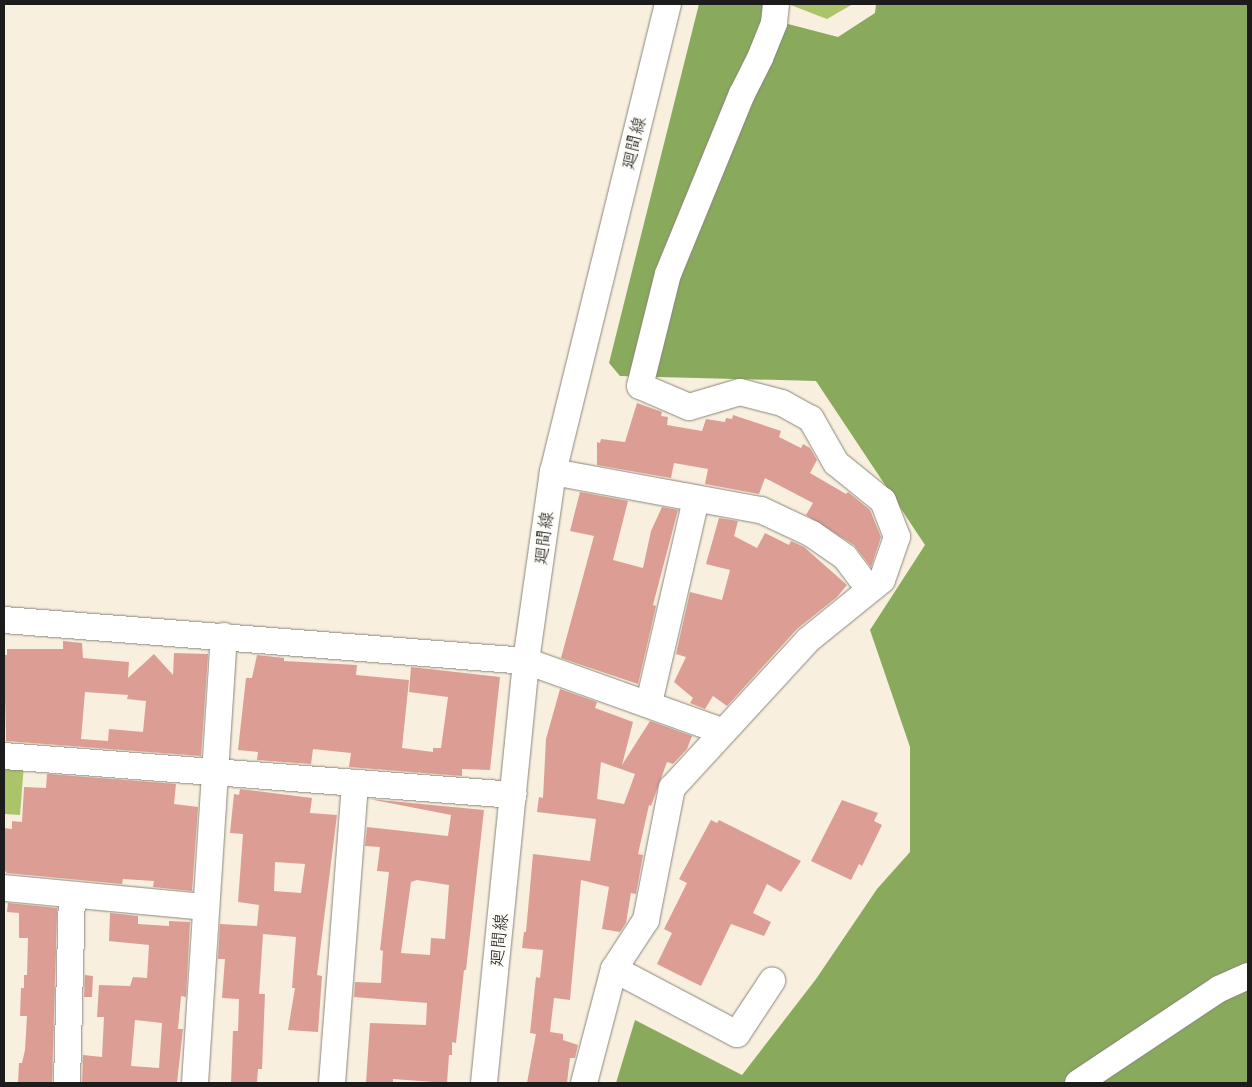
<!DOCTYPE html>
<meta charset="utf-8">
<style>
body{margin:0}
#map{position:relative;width:1252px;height:1087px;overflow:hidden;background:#f8efde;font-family:Delius,"Klee One",sans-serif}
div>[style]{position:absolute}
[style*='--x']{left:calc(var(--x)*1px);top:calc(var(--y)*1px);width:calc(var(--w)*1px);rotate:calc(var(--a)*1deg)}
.green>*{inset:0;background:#acc469}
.forest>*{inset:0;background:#89aa5d}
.building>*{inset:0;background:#dc9d94}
.roads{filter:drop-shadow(0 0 1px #8a867d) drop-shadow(0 0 1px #8a867d)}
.minor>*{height:26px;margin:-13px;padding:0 13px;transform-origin:13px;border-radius:13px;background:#fff}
span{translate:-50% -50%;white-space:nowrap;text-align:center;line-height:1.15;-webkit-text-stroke:4.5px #fdfcf7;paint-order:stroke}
.street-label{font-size:18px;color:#1c1c1c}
.frame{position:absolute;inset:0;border:5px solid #1c1c1c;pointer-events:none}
</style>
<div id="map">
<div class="green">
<div style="clip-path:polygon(788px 4px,853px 4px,827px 19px)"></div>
<div style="clip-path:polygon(4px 763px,24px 764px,20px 815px,4px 814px)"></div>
</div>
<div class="forest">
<div style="clip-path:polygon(699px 4px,767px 4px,765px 18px,838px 37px,875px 13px,876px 4px,1248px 4px,1248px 1083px,616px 1083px,635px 1020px,742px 1075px,816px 979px,877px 889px,910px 852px,910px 747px,870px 630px,925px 545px,816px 381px,620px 376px,609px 363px)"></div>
</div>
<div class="building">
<div style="clip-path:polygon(637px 403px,662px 412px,661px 416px,668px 417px,667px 425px,702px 431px,706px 419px,725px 422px,726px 418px,732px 419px,733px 415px,781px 431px,779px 437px,801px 448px,803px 444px,810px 448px,817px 460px,810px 473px,846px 494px,848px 492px,870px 510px,881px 537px,871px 567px,854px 545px,806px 515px,813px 503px,765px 478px,759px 494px,705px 484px,708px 469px,674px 463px,671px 478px,597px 465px,597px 442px,600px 443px,601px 439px,625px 442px)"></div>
<div style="clip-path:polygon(580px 492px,628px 501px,613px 560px,643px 568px,651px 531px,662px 507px,678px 510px,653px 605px,656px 606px,638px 684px,561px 658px,594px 536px,570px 531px)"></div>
<div style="clip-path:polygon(719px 518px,738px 521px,734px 536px,757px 548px,765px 533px,789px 545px,791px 541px,804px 547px,847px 585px,837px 597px,797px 629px,727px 706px,713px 696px,705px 709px,690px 703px,693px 698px,674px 682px,686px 657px,676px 654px,690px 592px,722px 600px,730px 570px,706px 564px)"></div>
<div style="clip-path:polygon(evenodd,63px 641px,82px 643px,83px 658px,129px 662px,128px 678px,154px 654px,173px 675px,174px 653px,208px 654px,201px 756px,6px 741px,4px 655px,7px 655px,7px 649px,63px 649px,63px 641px,85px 692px,128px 695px,127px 699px,146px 701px,143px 732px,109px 729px,108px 741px,81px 739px,85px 692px)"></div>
<div style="clip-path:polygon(257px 655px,284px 658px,284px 661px,357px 665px,356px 675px,409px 680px,402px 748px,433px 752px,433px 748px,441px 748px,448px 697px,409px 692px,411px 667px,500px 677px,490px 770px,462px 769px,462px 776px,349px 767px,351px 753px,313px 749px,311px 764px,257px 760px,258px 752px,238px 750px,246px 678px,252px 678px)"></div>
<div style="clip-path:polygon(evenodd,560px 689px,597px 702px,595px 708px,633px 722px,622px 765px,650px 721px,692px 736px,687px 749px,673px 764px,667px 762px,651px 806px,649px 805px,638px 854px,643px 855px,636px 894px,631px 893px,626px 923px,620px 932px,602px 929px,609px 887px,581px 880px,570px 1000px,554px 998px,550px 1032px,563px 1034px,563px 1040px,578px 1045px,575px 1058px,570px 1058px,567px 1083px,527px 1083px,536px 1034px,530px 1033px,536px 977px,540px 978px,543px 950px,522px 948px,524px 932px,526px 932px,533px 854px,590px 861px,596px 819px,537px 812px,539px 797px,543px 798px,546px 739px,560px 689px,601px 762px,635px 774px,624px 804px,597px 799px,601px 762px)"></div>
<div style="clip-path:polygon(47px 774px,176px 784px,174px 804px,198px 807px,192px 891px,153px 887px,154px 881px,123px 879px,122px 884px,7px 873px,4px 870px,4px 828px,12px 829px,12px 821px,22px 822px,24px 787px,46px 788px)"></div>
<div style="clip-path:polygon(evenodd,240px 789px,312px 798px,310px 813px,337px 815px,317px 975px,322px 976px,318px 1032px,288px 1030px,295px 988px,292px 988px,296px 937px,263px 934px,259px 994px,265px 994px,262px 1069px,258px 1069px,257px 1083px,231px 1083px,233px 1031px,238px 1031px,239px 999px,222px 998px,225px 959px,218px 959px,220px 924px,257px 926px,259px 905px,238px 902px,243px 834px,230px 833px,234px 794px,239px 795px,240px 789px,275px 862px,305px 864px,301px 893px,274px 891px,275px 862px)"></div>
<div style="clip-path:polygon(evenodd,369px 799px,484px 810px,466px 970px,464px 970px,456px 1043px,452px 1042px,452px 1055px,449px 1055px,447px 1083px,393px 1079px,393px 1083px,366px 1083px,370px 1023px,426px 1025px,427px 1003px,354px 997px,355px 982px,381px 983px,383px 951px,380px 950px,389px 872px,377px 871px,380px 847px,365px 846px,367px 827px,448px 836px,451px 815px,369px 799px,417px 880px,449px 885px,445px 939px,431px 938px,430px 955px,401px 953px,411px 882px,417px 880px)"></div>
<div style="clip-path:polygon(842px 800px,878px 813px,874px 821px,882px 825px,862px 866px,859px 864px,851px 880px,811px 861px)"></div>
<div style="clip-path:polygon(711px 820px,717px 823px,719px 820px,801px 861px,781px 892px,767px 884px,753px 913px,771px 922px,764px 936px,731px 924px,701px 986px,657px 964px,672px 933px,664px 929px,687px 883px,679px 879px)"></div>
<div style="clip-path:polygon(8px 903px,57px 908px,52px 1083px,18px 1083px,19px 1063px,22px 1063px,25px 1050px,27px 1016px,20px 1016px,21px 988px,24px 988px,24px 975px,27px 975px,28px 938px,19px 938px,19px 913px,7px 912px)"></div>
<div style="clip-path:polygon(evenodd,110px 913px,138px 916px,138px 924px,169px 926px,169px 921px,190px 922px,186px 997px,181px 996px,178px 1029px,183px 1029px,177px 1083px,82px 1083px,83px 1055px,102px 1057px,104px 1017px,97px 1017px,99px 985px,130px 986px,133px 977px,147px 978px,149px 945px,109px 941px,110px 913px,135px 1020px,162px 1023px,159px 1068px,131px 1066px,135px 1020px)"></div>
<div style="clip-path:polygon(85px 975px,93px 976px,92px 997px,84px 997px)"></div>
</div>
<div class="roads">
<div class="minor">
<div style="--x:553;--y:472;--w:211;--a:10.4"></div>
<div style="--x:761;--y:510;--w:56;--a:25.2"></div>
<div style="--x:812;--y:534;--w:40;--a:34.9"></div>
<div style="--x:845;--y:557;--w:39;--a:53"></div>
<div style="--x:4;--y:620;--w:524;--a:4.49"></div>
<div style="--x:526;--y:661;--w:208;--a:19.7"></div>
<div style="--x:649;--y:703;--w:209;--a:-77"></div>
<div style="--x:4;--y:756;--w:511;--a:4.37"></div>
<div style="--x:4;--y:888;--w:203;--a:5.4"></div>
<div style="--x:614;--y:969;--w:139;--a:27.9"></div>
<div style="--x:737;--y:1034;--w:64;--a:-56.6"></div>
<div style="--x:67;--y:1083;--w:188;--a:-88.5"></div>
<div style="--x:195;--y:1083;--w:448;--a:-86.3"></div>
<div style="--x:332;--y:1083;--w:301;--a:-85.6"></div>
<div style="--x:484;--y:1083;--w:424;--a:-84.3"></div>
<div style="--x:526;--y:661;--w:191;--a:-81.9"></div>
<div style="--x:553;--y:472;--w:482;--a:-76.2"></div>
<div style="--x:584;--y:1083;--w:118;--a:-75.3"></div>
<div style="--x:614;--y:969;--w:59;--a:-56.9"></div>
<div style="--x:646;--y:920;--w:135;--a:-78.9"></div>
<div style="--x:672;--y:788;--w:201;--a:-47.4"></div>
<div style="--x:808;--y:640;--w:95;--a:-39"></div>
<div style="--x:882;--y:580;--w:46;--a:-70.8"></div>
<div style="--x:897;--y:537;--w:39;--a:-111"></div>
<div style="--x:883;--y:501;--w:60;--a:-141"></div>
<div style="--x:836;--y:463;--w:51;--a:-119.6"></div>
<div style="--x:811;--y:419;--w:33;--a:-151"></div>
<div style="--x:782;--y:403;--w:43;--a:-165.3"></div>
<div style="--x:740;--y:392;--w:53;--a:163.6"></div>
<div style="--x:689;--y:407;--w:53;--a:-156.8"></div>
<div style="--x:640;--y:386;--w:115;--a:-76"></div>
<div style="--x:668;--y:274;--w:195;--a:-67.7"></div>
<div style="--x:742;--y:94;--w:40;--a:-63.4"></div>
<div style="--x:760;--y:58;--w:38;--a:-68"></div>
<div style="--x:774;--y:23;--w:19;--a:-84"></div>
<div style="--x:1078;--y:1083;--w:169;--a:-33.7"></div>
<div style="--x:1219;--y:989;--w:32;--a:-24"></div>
</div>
</div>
<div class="street-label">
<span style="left:634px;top:143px;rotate:-76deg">廻間線</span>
<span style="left:544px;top:538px;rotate:-82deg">廻間線</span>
<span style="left:499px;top:940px;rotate:-84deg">廻間線</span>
</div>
<div class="frame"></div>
</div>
